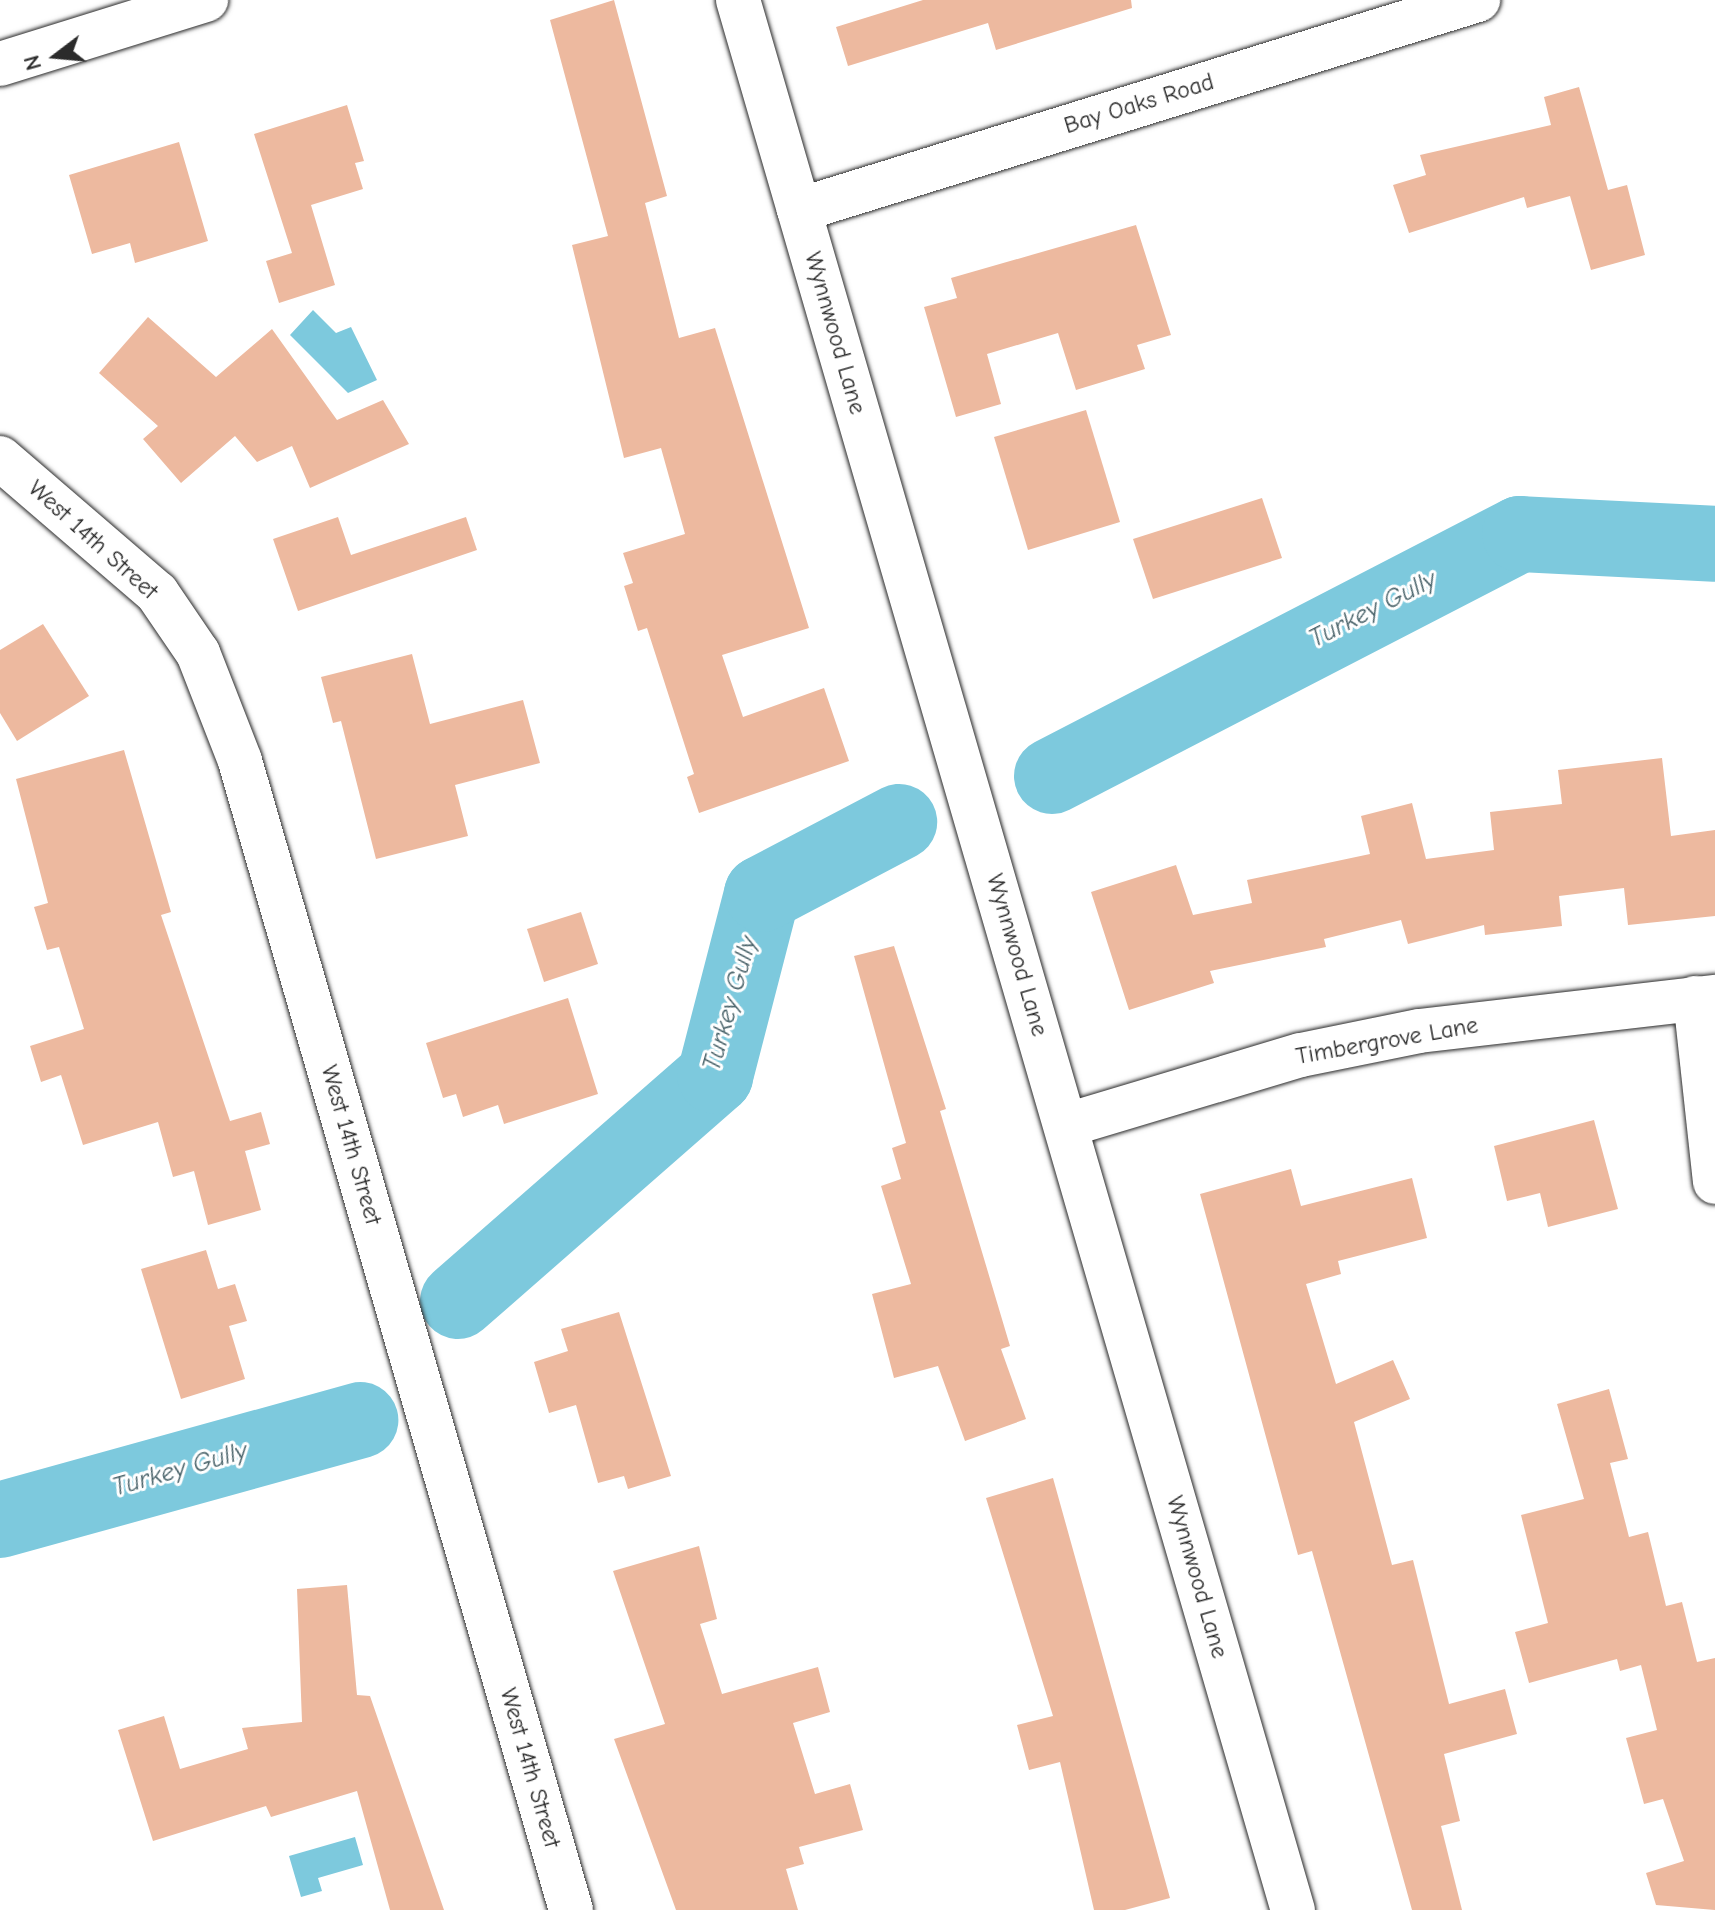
<!DOCTYPE html>
<style>
body{margin:0}
#map{position:relative;width:1715px;height:1910px;overflow:hidden;background:#fff;font-family:"Comic Neue",sans-serif}
div>[style]{position:absolute}
[style*='--x']{left:calc(var(--x)*1px);top:calc(var(--y)*1px);width:calc(var(--w)*1px);rotate:calc(var(--a)*1deg)}
.water>*{inset:0;background:#7dc9dd}
.river>*{height:76px;margin:-38px;padding:0 38px;transform-origin:38px;border-radius:38px;background:#7dc9dd}
.building>*{inset:0;background:#edb99f}
.roads{filter:drop-shadow(0 0 2px #2b2b2b) drop-shadow(0 0 2px #2b2b2b)}
.street>*{height:44px;margin:-22px;padding:0 22px;transform-origin:22px;border-radius:22px;background:#fff}
span{translate:-50% -50%;white-space:nowrap;text-align:center;line-height:1.15;-webkit-text-stroke:6px #fff;paint-order:stroke}
.street-label{font-size:24px;color:#2b2b2b}
.water-label{font-size:26px;color:#486269;font-style:italic}
.north{position:absolute;left:16px;top:16px;width:80px;height:80px;-webkit-text-stroke:6px #fff;paint-order:stroke;rotate:254deg;font-size:22px;font-weight:700;line-height:32px;text-align:center;color:#2b2b2b}
.north::after{content:'';display:block;margin:auto;width:28px;height:36px;background:#2b2b2b;clip-path:polygon(50% 0,100% 100%,50% 72%,0 100%)}
</style>
<div id="map">
<div class="water">
<div style="clip-path:polygon(313px 310px,336px 333px,351px 327px,377px 380px,348px 393px,290px 335px)"></div>
<div style="clip-path:polygon(355px 1837px,363px 1865px,318px 1878px,322px 1891px,301px 1897px,289px 1856px)"></div>
</div>
<div class="river">
<div style="--x:1052;--y:776;--w:527;--a:-27.34"></div>
<div style="--x:1520;--y:534;--w:195;--a:2.9"></div>
<div style="--x:458;--y:1301;--w:342;--a:-41.2"></div>
<div style="--x:715;--y:1076;--w:188;--a:-75.5"></div>
<div style="--x:762;--y:894;--w:155;--a:-27.7"></div>
<div style="--x:0;--y:1520;--w:374;--a:-15.5"></div>
</div>
<div class="building">
<div style="clip-path:polygon(614px 0,667px 196px,645px 203px,679px 338px,715px 328px,809px 628px,722px 655px,743px 717px,824px 688px,849px 761px,699px 813px,687px 777px,694px 774px,647px 628px,638px 631px,624px 586px,633px 583px,623px 553px,685px 534px,661px 448px,624px 458px,572px 245px,608px 236px,550px 20px)"></div>
<div style="clip-path:polygon(923px 0,1131px 0,1132px 8px,996px 50px,988px 23px,848px 66px,836px 27px)"></div>
<div style="clip-path:polygon(1579px 87px,1608px 190px,1627px 185px,1645px 255px,1591px 270px,1570px 196px,1527px 208px,1524px 197px,1409px 233px,1393px 185px,1426px 175px,1420px 155px,1551px 125px,1544px 97px)"></div>
<div style="clip-path:polygon(347px 105px,364px 161px,355px 163px,363px 189px,311px 205px,335px 285px,279px 303px,266px 261px,292px 253px,254px 134px)"></div>
<div style="clip-path:polygon(179px 142px,208px 241px,135px 263px,130px 243px,92px 254px,69px 175px)"></div>
<div style="clip-path:polygon(1136px 225px,1171px 335px,1137px 345px,1145px 369px,1076px 390px,1058px 333px,987px 354px,1001px 404px,956px 417px,924px 307px,957px 298px,951px 278px)"></div>
<div style="clip-path:polygon(148px 317px,216px 377px,272px 329px,337px 420px,383px 400px,409px 444px,310px 488px,292px 446px,257px 462px,235px 436px,181px 483px,143px 439px,158px 426px,99px 373px)"></div>
<div style="clip-path:polygon(1086px 410px,1120px 522px,1028px 550px,994px 437px)"></div>
<div style="clip-path:polygon(1262px 498px,1282px 558px,1153px 599px,1133px 539px)"></div>
<div style="clip-path:polygon(338px 517px,351px 555px,466px 517px,477px 550px,298px 611px,273px 539px)"></div>
<div style="clip-path:polygon(43px 624px,89px 696px,17px 741px,0 713px,0 650px)"></div>
<div style="clip-path:polygon(412px 654px,430px 724px,523px 700px,540px 763px,455px 785px,468px 836px,376px 859px,341px 721px,333px 723px,321px 677px)"></div>
<div style="clip-path:polygon(124px 750px,171px 912px,161px 915px,230px 1121px,261px 1112px,270px 1144px,245px 1151px,261px 1210px,208px 1225px,194px 1171px,173px 1177px,158px 1122px,83px 1145px,61px 1075px,41px 1082px,30px 1046px,84px 1029px,59px 947px,47px 950px,34px 907px,48px 903px,16px 779px)"></div>
<div style="clip-path:polygon(1662px 758px,1671px 836px,1715px 830px,1715px 916px,1628px 925px,1624px 888px,1559px 896px,1562px 926px,1485px 935px,1484px 925px,1408px 944px,1401px 920px,1324px 939px,1326px 947px,1210px 971px,1214px 983px,1129px 1010px,1091px 892px,1176px 865px,1193px 915px,1252px 903px,1247px 880px,1370px 854px,1361px 816px,1412px 803px,1426px 859px,1494px 850px,1490px 812px,1562px 804px,1558px 770px)"></div>
<div style="clip-path:polygon(581px 912px,598px 964px,544px 982px,527px 929px)"></div>
<div style="clip-path:polygon(894px 946px,946px 1109px,940px 1111px,1010px 1346px,1001px 1349px,1026px 1419px,965px 1441px,938px 1366px,894px 1378px,872px 1294px,911px 1284px,881px 1186px,901px 1179px,892px 1148px,906px 1143px,854px 956px)"></div>
<div style="clip-path:polygon(568px 998px,598px 1094px,504px 1124px,498px 1105px,463px 1117px,456px 1094px,443px 1098px,426px 1043px)"></div>
<div style="clip-path:polygon(1594px 1120px,1618px 1209px,1548px 1227px,1540px 1193px,1507px 1201px,1494px 1146px)"></div>
<div style="clip-path:polygon(1291px 1169px,1301px 1206px,1412px 1178px,1427px 1238px,1338px 1261px,1341px 1274px,1306px 1284px,1336px 1384px,1393px 1360px,1410px 1399px,1354px 1422px,1392px 1565px,1413px 1560px,1449px 1704px,1505px 1689px,1517px 1734px,1444px 1754px,1460px 1821px,1441px 1826px,1462px 1910px,1412px 1910px,1312px 1551px,1298px 1555px,1200px 1194px)"></div>
<div style="clip-path:polygon(206px 1250px,218px 1289px,235px 1284px,247px 1321px,229px 1326px,245px 1379px,181px 1399px,141px 1269px)"></div>
<div style="clip-path:polygon(619px 1312px,671px 1476px,628px 1489px,624px 1476px,598px 1483px,576px 1405px,549px 1413px,534px 1362px,568px 1351px,561px 1329px)"></div>
<div style="clip-path:polygon(1609px 1389px,1628px 1459px,1610px 1463px,1629px 1537px,1648px 1532px,1666px 1606px,1682px 1602px,1697px 1662px,1715px 1658px,1715px 1910px,1656px 1905px,1646px 1873px,1684px 1861px,1663px 1799px,1644px 1804px,1626px 1738px,1657px 1730px,1641px 1665px,1620px 1671px,1617px 1659px,1529px 1683px,1515px 1632px,1548px 1623px,1521px 1515px,1584px 1499px,1557px 1404px)"></div>
<div style="clip-path:polygon(1053px 1478px,1170px 1898px,1125px 1910px,1094px 1910px,1060px 1762px,1029px 1770px,1017px 1725px,1053px 1716px,986px 1498px)"></div>
<div style="clip-path:polygon(699px 1546px,717px 1619px,700px 1624px,722px 1694px,818px 1667px,830px 1712px,793px 1723px,815px 1794px,850px 1784px,863px 1830px,799px 1847px,804px 1864px,786px 1869px,798px 1910px,676px 1910px,614px 1739px,665px 1724px,613px 1571px)"></div>
<div style="clip-path:polygon(347px 1585px,357px 1695px,370px 1696px,444px 1910px,390px 1910px,357px 1791px,271px 1817px,266px 1806px,153px 1841px,118px 1730px,164px 1716px,180px 1769px,248px 1749px,242px 1728px,302px 1722px,297px 1589px)"></div>
</div>
<div class="roads">
<div class="street">
<div style="--x:738;--y:0;--w:1989;--a:73.8"></div>
<div style="--x:0;--y:64;--w:216;--a:-17.3"></div>
<div style="--x:799;--y:210;--w:711;--a:-17.19"></div>
<div style="--x:0;--y:458;--w:207;--a:40.7"></div>
<div style="--x:157;--y:593;--w:73;--a:55.7"></div>
<div style="--x:198;--y:653;--w:116;--a:68.7"></div>
<div style="--x:240;--y:761;--w:1196;--a:73.93"></div>
<div style="--x:1695;--y:998;--w:185;--a:83.8"></div>
<div style="--x:1067;--y:1125;--w:244;--a:-16.7"></div>
<div style="--x:1301;--y:1055;--w:120;--a:-11.5"></div>
<div style="--x:1419;--y:1031;--w:298;--a:-6.6"></div>
</div>
</div>
<div class="street-label">
<span style="left:1139px;top:104px;rotate:-17deg">Bay Oaks Road</span>
<span style="left:835px;top:333px;rotate:74deg">Wynnwood Lane</span>
<span style="left:93px;top:540px;rotate:42deg">West 14th Street</span>
<span style="left:1017px;top:955px;rotate:74deg">Wynnwood Lane</span>
<span style="left:1387px;top:1041px;rotate:-10deg">Timbergrove Lane</span>
<span style="left:351px;top:1145px;rotate:74deg">West 14th Street</span>
<span style="left:1197px;top:1577px;rotate:74deg">Wynnwood Lane</span>
<span style="left:530px;top:1768px;rotate:74deg">West 14th Street</span>
</div>
<div class="water-label">
<span style="left:1373px;top:610px;rotate:-27deg">Turkey Gully</span>
<span style="left:731px;top:1004px;rotate:-74deg">Turkey Gully</span>
<span style="left:180px;top:1470px;rotate:-16deg">Turkey Gully</span>
</div>
<div class="north">N</div>
</div>
